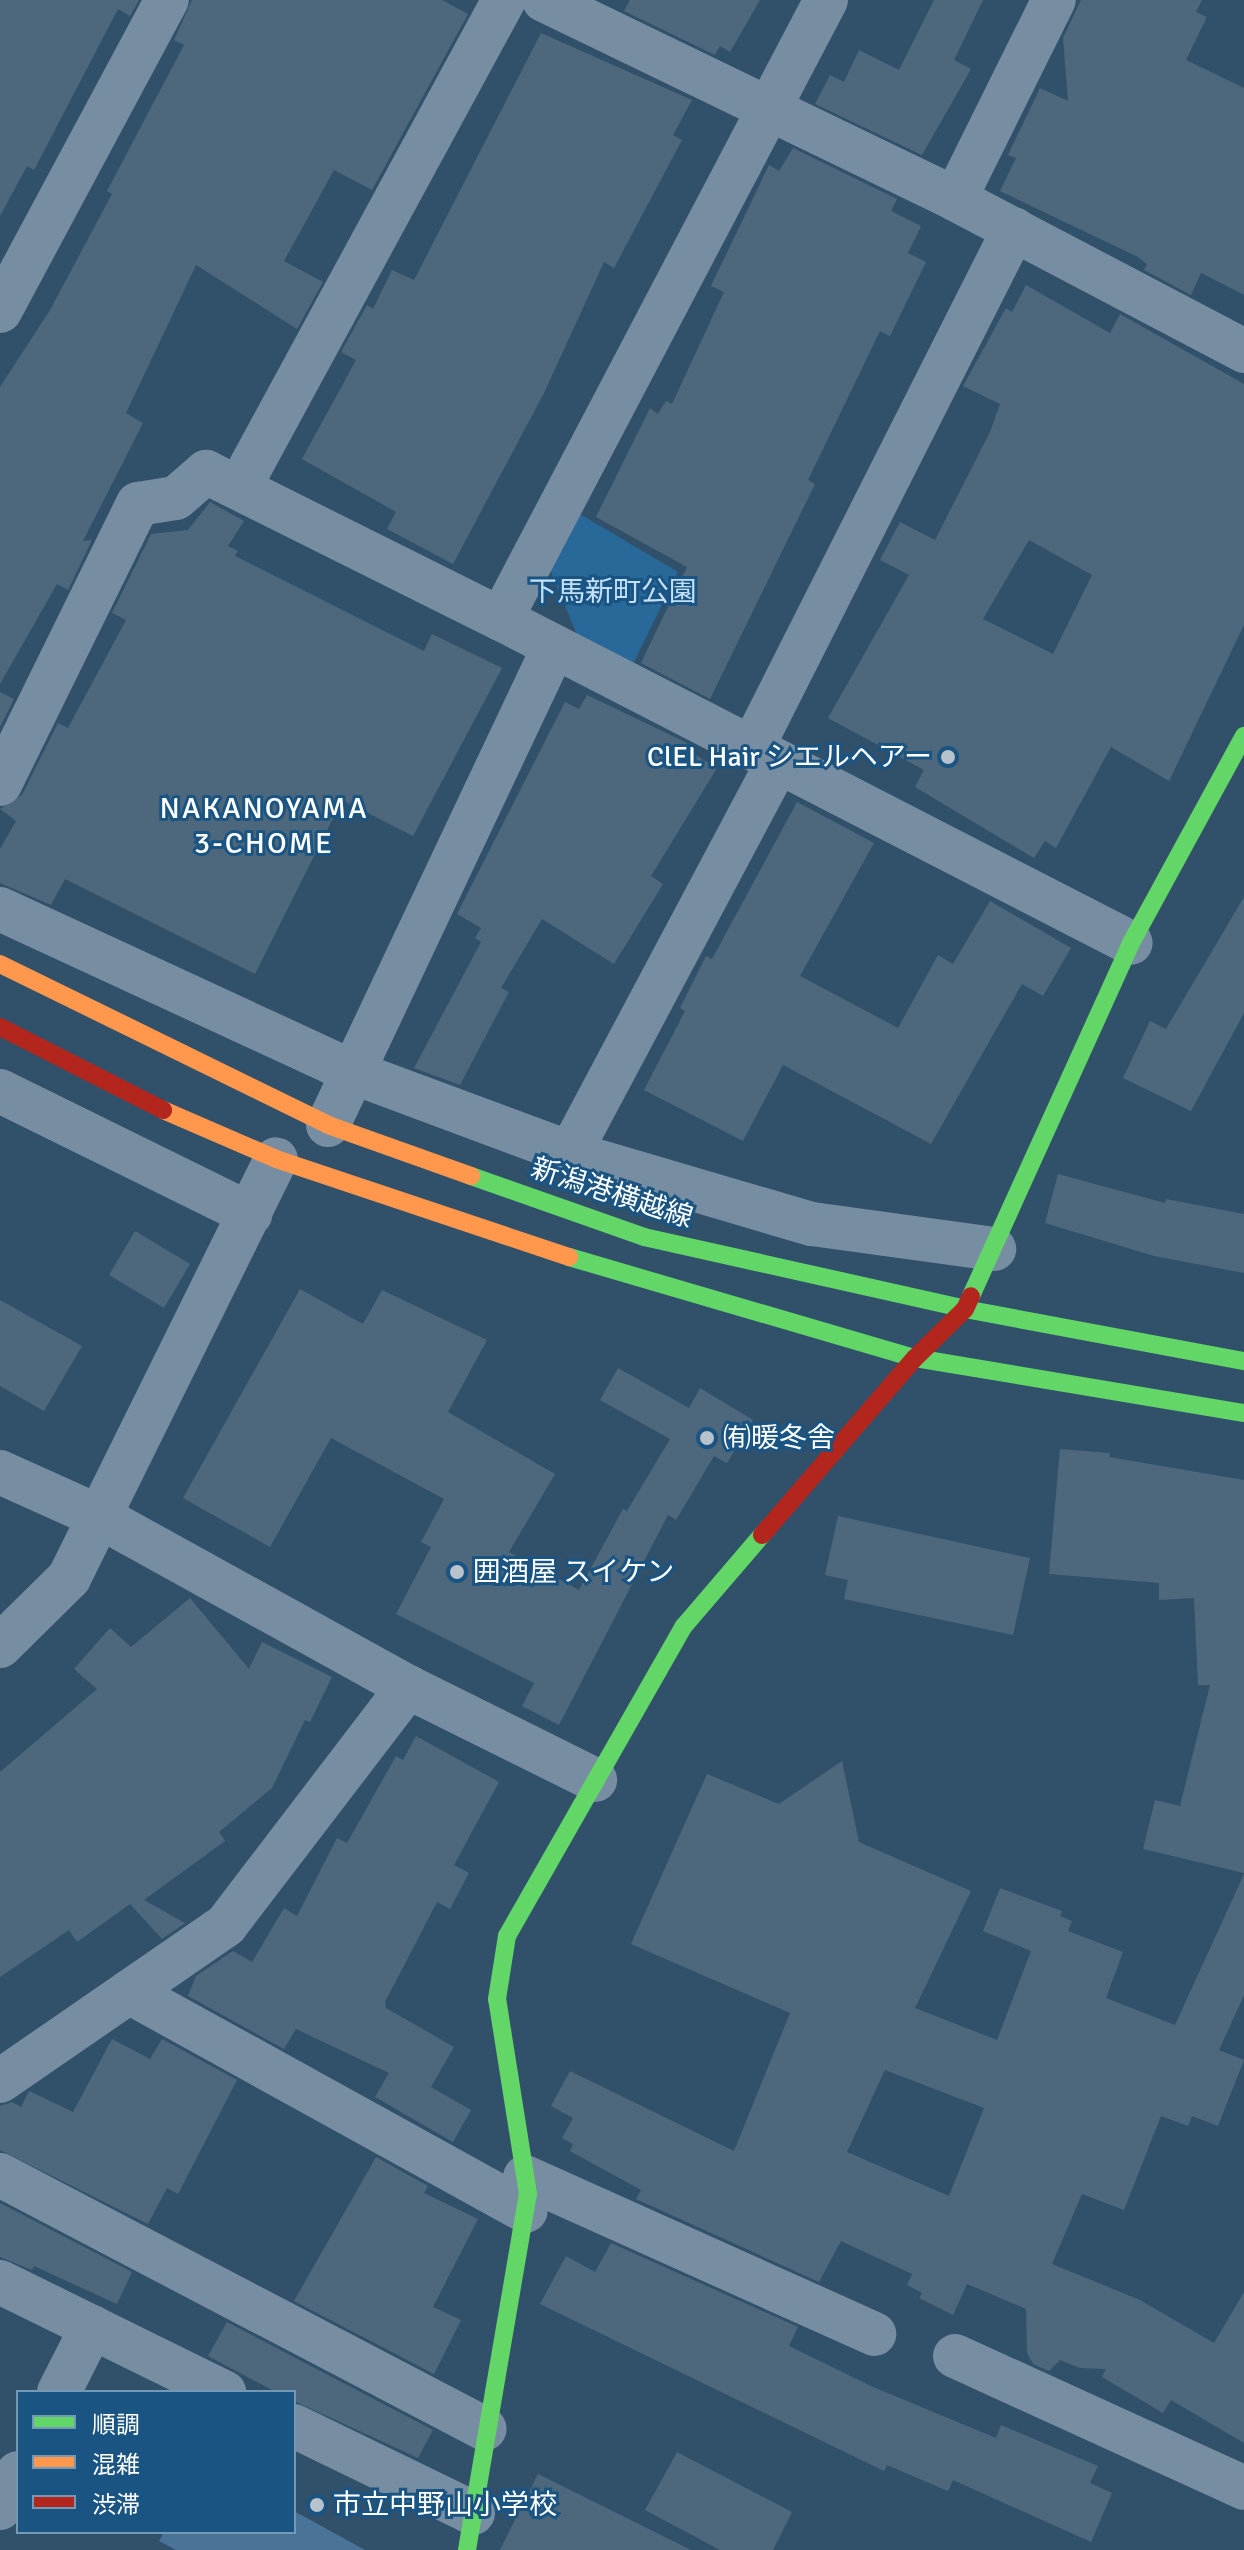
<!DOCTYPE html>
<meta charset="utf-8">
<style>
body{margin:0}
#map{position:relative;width:1244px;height:2550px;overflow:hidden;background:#31516b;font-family:Signika,"Noto Sans JP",sans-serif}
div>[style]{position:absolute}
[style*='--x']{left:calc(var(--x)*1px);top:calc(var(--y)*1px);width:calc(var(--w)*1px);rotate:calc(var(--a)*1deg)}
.green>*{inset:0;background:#286999}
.water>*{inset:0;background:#4a7497}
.building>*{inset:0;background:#4d687c}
.street>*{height:44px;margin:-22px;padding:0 22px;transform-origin:22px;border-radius:22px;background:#778da1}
.fast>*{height:18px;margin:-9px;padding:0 9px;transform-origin:9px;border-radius:9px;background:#63d668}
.slow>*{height:18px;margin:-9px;padding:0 9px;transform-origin:9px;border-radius:9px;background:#ff974d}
.jam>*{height:18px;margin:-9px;padding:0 9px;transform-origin:9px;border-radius:9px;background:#b3261e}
.dots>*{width:22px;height:22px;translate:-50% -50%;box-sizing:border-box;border:4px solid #195483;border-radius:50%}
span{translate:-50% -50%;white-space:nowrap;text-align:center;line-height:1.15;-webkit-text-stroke:6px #195483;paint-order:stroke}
.park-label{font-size:28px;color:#c2e1f9}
.poi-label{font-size:28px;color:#fff}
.right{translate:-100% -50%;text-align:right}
.left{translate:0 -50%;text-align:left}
.street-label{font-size:28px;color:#fff}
.neighbourhood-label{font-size:30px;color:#fff;letter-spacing:2px}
.legend{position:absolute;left:16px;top:2390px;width:280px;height:144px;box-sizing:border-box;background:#195483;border:2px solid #7598b5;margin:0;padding:10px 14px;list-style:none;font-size:24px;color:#fff}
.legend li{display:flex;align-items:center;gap:16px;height:40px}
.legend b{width:40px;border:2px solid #7598b5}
</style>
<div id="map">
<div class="green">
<div style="clip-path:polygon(568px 507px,678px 572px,629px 672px,580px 642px,543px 553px)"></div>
</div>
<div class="water">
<div style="clip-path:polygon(294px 2511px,365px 2550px,176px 2550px,159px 2541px,164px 2532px,294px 2532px)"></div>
</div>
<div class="building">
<div style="clip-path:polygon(0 0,139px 0,130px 16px,118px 9px,34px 170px,27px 166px,0 216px)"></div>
<div style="clip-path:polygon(192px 0,442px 0,468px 14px,372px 190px,334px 170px,284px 261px,323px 282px,297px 329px,196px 265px,126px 413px,143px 423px,83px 541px,92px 540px,68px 590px,57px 584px,0 684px,0 387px,50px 310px,112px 194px,107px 191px,184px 45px,174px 40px)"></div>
<div style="clip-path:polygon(630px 0,760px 0,730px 52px,720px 46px,715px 55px,624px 11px)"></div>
<div style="clip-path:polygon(934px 0,983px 0,954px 60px,971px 69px,922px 155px,815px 104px,830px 75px,844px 82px,859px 50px,899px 70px)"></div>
<div style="clip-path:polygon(1081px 0,1202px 0,1196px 12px,1207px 17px,1186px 60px,1244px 88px,1244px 295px,1201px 273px,1191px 295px,1144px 270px,1147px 264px,1138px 257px,1000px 191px,1016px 158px,1008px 155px,1040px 88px,1068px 101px,1063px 38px)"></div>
<div style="clip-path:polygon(541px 33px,692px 100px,673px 135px,682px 140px,614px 268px,604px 262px,544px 393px,453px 564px,387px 529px,396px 512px,302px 459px,356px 360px,341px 352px,367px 305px,373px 309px,392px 270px,414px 280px)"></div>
<div style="clip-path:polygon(793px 148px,897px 199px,891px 211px,921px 226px,908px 253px,926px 262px,890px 336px,880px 331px,808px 480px,815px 484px,710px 699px,641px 663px,687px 567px,596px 517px,650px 408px,658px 414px,666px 401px,672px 404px,724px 292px,711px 286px,769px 165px,779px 171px)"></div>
<div style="clip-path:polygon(evenodd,1026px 285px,1110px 333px,1120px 314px,1244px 384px,1244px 625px,1169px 781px,1111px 747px,1056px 848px,1045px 841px,1034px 858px,915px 787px,924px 770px,828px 718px,909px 575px,880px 560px,900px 522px,935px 540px,990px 432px,1000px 404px,963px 386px,1006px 308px,1012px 312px,1026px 285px,1029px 540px,1092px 575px,1053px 654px,983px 619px,1029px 540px)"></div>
<div style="clip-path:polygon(210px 502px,244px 521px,228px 546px,238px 551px,235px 556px,424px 651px,432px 634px,502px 668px,413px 836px,342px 800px,255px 974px,65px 879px,51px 905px,0 883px,0 849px,16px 821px,0 809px,22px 795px,58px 723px,68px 728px,126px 620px,112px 613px,151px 534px,188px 530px)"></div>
<div style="clip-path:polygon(0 692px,14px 699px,0 727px)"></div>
<div style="clip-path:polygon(587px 695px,687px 743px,684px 748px,717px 768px,651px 876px,663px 884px,614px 964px,542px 919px,501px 988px,509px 992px,460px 1085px,414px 1068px,481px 942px,475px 938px,481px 928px,457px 914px,565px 702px,579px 709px)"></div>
<div style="clip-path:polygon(797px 802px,874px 843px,800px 976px,898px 1028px,938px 955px,953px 964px,990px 901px,1071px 948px,1043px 996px,1022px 984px,931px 1144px,783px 1065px,743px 1141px,644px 1090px,685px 1011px,680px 1008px,706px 956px,712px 959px)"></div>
<div style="clip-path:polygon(1244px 897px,1244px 1013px,1191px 1111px,1123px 1078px,1150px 1021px,1166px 1029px)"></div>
<div style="clip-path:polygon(1058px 1174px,1165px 1203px,1166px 1199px,1244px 1214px,1244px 1273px,1154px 1256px,1045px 1223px)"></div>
<div style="clip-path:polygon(135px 1231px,190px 1264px,164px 1308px,109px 1275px)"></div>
<div style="clip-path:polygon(300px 1289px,363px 1324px,382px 1290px,487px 1340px,448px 1412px,555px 1474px,509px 1552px,579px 1590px,623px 1509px,627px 1511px,670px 1439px,600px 1400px,618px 1368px,689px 1408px,700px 1388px,753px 1420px,727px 1463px,714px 1456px,676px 1520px,668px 1515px,559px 1725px,522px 1706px,534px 1683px,396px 1614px,431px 1547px,421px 1542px,444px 1499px,331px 1438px,270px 1547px,183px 1498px)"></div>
<div style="clip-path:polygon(0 1300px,82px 1346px,44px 1411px,0 1386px)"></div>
<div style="clip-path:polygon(1060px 1449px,1110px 1453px,1109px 1457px,1244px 1480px,1244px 1873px,1143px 1849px,1155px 1800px,1180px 1806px,1210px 1685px,1198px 1685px,1194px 1598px,1159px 1600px,1159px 1583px,1049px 1574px)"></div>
<div style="clip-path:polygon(838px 1516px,1030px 1558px,1013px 1635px,844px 1599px,848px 1580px,825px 1575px)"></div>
<div style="clip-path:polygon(190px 1598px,249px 1669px,262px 1642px,332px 1677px,310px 1722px,305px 1720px,272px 1788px,219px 1832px,225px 1841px,144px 1900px,185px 1923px,162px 1939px,130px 1904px,77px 1942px,69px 1930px,0 1977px,0 1772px,97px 1689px,74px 1669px,110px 1628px,131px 1647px)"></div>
<div style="clip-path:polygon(416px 1736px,499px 1782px,454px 1865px,469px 1873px,450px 1909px,437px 1902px,385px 2002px,386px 2008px,454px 2047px,431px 2087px,471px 2110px,453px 2142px,375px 2097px,389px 2073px,296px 2029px,284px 2049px,188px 1996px,196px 1976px,233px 1951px,252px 1962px,284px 1908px,297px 1916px,337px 1838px,347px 1843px,396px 1756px,403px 1760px)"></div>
<div style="clip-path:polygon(evenodd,842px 1761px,859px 1842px,971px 1891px,915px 2008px,997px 2040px,1031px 1951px,983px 1931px,1000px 1888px,1062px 1911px,1060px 1916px,1072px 1921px,1068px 1931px,1123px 1952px,1106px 1998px,1175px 2025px,1244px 1874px,1244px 1995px,1219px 2050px,1244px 2060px,1218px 2126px,1192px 2116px,1188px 2126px,1161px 2116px,1124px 2210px,1082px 2194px,1052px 2264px,1140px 2300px,1214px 2343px,1244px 2292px,1244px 2443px,1171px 2400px,1163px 2413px,1102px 2377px,1106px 2369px,1080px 2368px,1060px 2360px,1049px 2371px,1033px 2364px,1027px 2353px,1026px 2309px,967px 2284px,953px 2315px,919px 2298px,922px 2293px,907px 2285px,912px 2274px,841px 2241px,819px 2282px,636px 2199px,641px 2190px,570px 2151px,573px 2144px,562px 2138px,573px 2118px,551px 2106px,570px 2071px,734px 2151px,790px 2013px,631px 1944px,707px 1774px,779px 1804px,842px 1761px,885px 2070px,984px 2108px,949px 2196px,847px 2152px,885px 2070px)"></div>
<div style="clip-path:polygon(112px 2039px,150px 2059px,162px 2039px,237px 2080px,178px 2194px,167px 2188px,148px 2224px,0 2150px,0 2106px,12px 2102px,21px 2107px,29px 2091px,73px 2112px)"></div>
<div style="clip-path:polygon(376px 2157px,428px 2186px,424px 2193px,478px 2219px,433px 2307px,461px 2320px,434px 2374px,294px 2301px)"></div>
<div style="clip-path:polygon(0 2203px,132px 2272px,117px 2304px,34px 2266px,32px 2270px,0 2257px)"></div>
<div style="clip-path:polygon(611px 2243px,798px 2327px,789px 2346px,873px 2387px,996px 2438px,1001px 2425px,1098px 2466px,1090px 2483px,1112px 2493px,1091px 2542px,953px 2480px,948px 2491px,887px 2465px,884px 2471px,540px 2304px,566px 2256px,595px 2272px)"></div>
<div style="clip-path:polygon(227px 2322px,433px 2430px,418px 2458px,294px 2401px,294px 2392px,276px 2392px,208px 2356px)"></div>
<div style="clip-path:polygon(677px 2452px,792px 2512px,773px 2550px,720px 2550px,645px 2510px)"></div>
<div style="clip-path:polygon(538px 2474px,691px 2550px,500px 2550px)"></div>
</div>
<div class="street">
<div style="--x:544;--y:0;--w:457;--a:25.8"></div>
<div style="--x:955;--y:199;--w:327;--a:27.7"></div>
<div style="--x:826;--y:0;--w:699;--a:117.7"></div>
<div style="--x:501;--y:619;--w:708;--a:27.22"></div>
<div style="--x:955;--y:199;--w:222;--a:-63.6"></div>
<div style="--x:0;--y:311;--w:353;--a:-61.8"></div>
<div style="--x:239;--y:488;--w:555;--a:-61.5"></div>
<div style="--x:753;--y:746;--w:579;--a:-63.21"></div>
<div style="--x:0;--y:784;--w:312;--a:-63.8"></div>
<div style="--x:138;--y:504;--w:38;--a:-9"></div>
<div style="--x:176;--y:498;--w:40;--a:-41"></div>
<div style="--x:206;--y:472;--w:330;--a:26.5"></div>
<div style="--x:0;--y:909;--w:388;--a:24.8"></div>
<div style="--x:352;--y:1072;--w:233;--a:20.4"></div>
<div style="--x:570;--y:1153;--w:252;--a:16.4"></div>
<div style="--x:812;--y:1224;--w:184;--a:7.8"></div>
<div style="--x:0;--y:1091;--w:279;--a:26.2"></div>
<div style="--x:328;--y:1125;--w:529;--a:-64.7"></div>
<div style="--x:570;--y:1153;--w:442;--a:-62"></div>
<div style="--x:0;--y:1472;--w:112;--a:24.3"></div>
<div style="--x:102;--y:1518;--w:350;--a:28.9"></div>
<div style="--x:408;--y:1687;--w:209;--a:26.4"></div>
<div style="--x:0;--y:1646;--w:97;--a:-44.6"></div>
<div style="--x:69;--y:1578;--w:467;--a:-63.7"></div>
<div style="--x:129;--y:1992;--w:453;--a:28.9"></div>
<div style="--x:0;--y:2081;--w:275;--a:-34.6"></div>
<div style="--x:226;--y:1925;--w:300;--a:-52.6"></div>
<div style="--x:0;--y:2175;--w:547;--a:27.64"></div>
<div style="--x:525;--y:2177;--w:383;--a:24.2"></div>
<div style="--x:0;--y:2282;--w:250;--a:26.2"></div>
<div style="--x:955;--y:2356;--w:318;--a:24.5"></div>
<div style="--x:59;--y:2392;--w:73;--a:-63.1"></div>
<div style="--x:294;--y:2426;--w:199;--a:25.9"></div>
<div style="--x:0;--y:2508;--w:39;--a:-63"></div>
</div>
<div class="fast">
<div style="--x:471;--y:1176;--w:183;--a:19.4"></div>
<div style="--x:644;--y:1237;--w:329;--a:12.6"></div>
<div style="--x:965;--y:1309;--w:284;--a:10.6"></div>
<div style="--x:569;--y:1257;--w:360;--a:16.3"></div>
<div style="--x:915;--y:1358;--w:334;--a:9.5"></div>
<div style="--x:971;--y:1296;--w:388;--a:-65.6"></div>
<div style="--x:1131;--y:943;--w:236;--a:-61.4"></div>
<div style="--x:467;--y:2550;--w:361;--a:-80.3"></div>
<div style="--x:528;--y:2194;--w:197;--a:-99"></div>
<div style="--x:497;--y:1999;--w:64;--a:-81"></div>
<div style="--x:507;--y:1936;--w:357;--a:-60.3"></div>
<div style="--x:684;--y:1626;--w:120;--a:-49.4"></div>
</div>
<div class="slow">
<div style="--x:0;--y:964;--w:365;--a:26.1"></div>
<div style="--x:328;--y:1125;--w:152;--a:19.6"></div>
<div style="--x:163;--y:1110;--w:123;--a:23.4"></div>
<div style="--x:276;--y:1159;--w:309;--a:18.5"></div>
</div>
<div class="jam">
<div style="--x:0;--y:1027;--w:183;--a:27"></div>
<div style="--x:762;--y:1535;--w:234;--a:-49.2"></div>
<div style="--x:915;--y:1358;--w:70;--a:-44.4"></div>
<div style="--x:965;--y:1309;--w:14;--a:-65"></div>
</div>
<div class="dots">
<div style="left:948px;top:757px;background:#b7c2cb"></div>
<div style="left:707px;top:1438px;background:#b7c2cb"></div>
<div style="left:457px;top:1572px;background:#b7c2cb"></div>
<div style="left:317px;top:2505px;background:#b7c2cb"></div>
</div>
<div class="park-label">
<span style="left:613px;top:592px">下馬新町公園</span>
</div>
<div class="poi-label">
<span class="right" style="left:932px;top:757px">ClEL Hair シエルヘアー</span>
<span class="left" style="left:723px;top:1438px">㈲暖冬舎</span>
<span class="left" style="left:473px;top:1572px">囲酒屋 スイケン</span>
<span class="left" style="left:333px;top:2505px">市立中野山小学校</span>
</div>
<div class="street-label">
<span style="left:612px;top:1193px;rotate:18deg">新潟港横越線</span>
</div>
<div class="neighbourhood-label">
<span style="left:264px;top:826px">NAKANOYAMA<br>3-CHOME</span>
</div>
<ul class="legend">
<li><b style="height:10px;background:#63d668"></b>順調</li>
<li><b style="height:10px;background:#ff974d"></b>混雑</li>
<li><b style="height:10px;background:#b3261e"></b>渋滞</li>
</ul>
</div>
